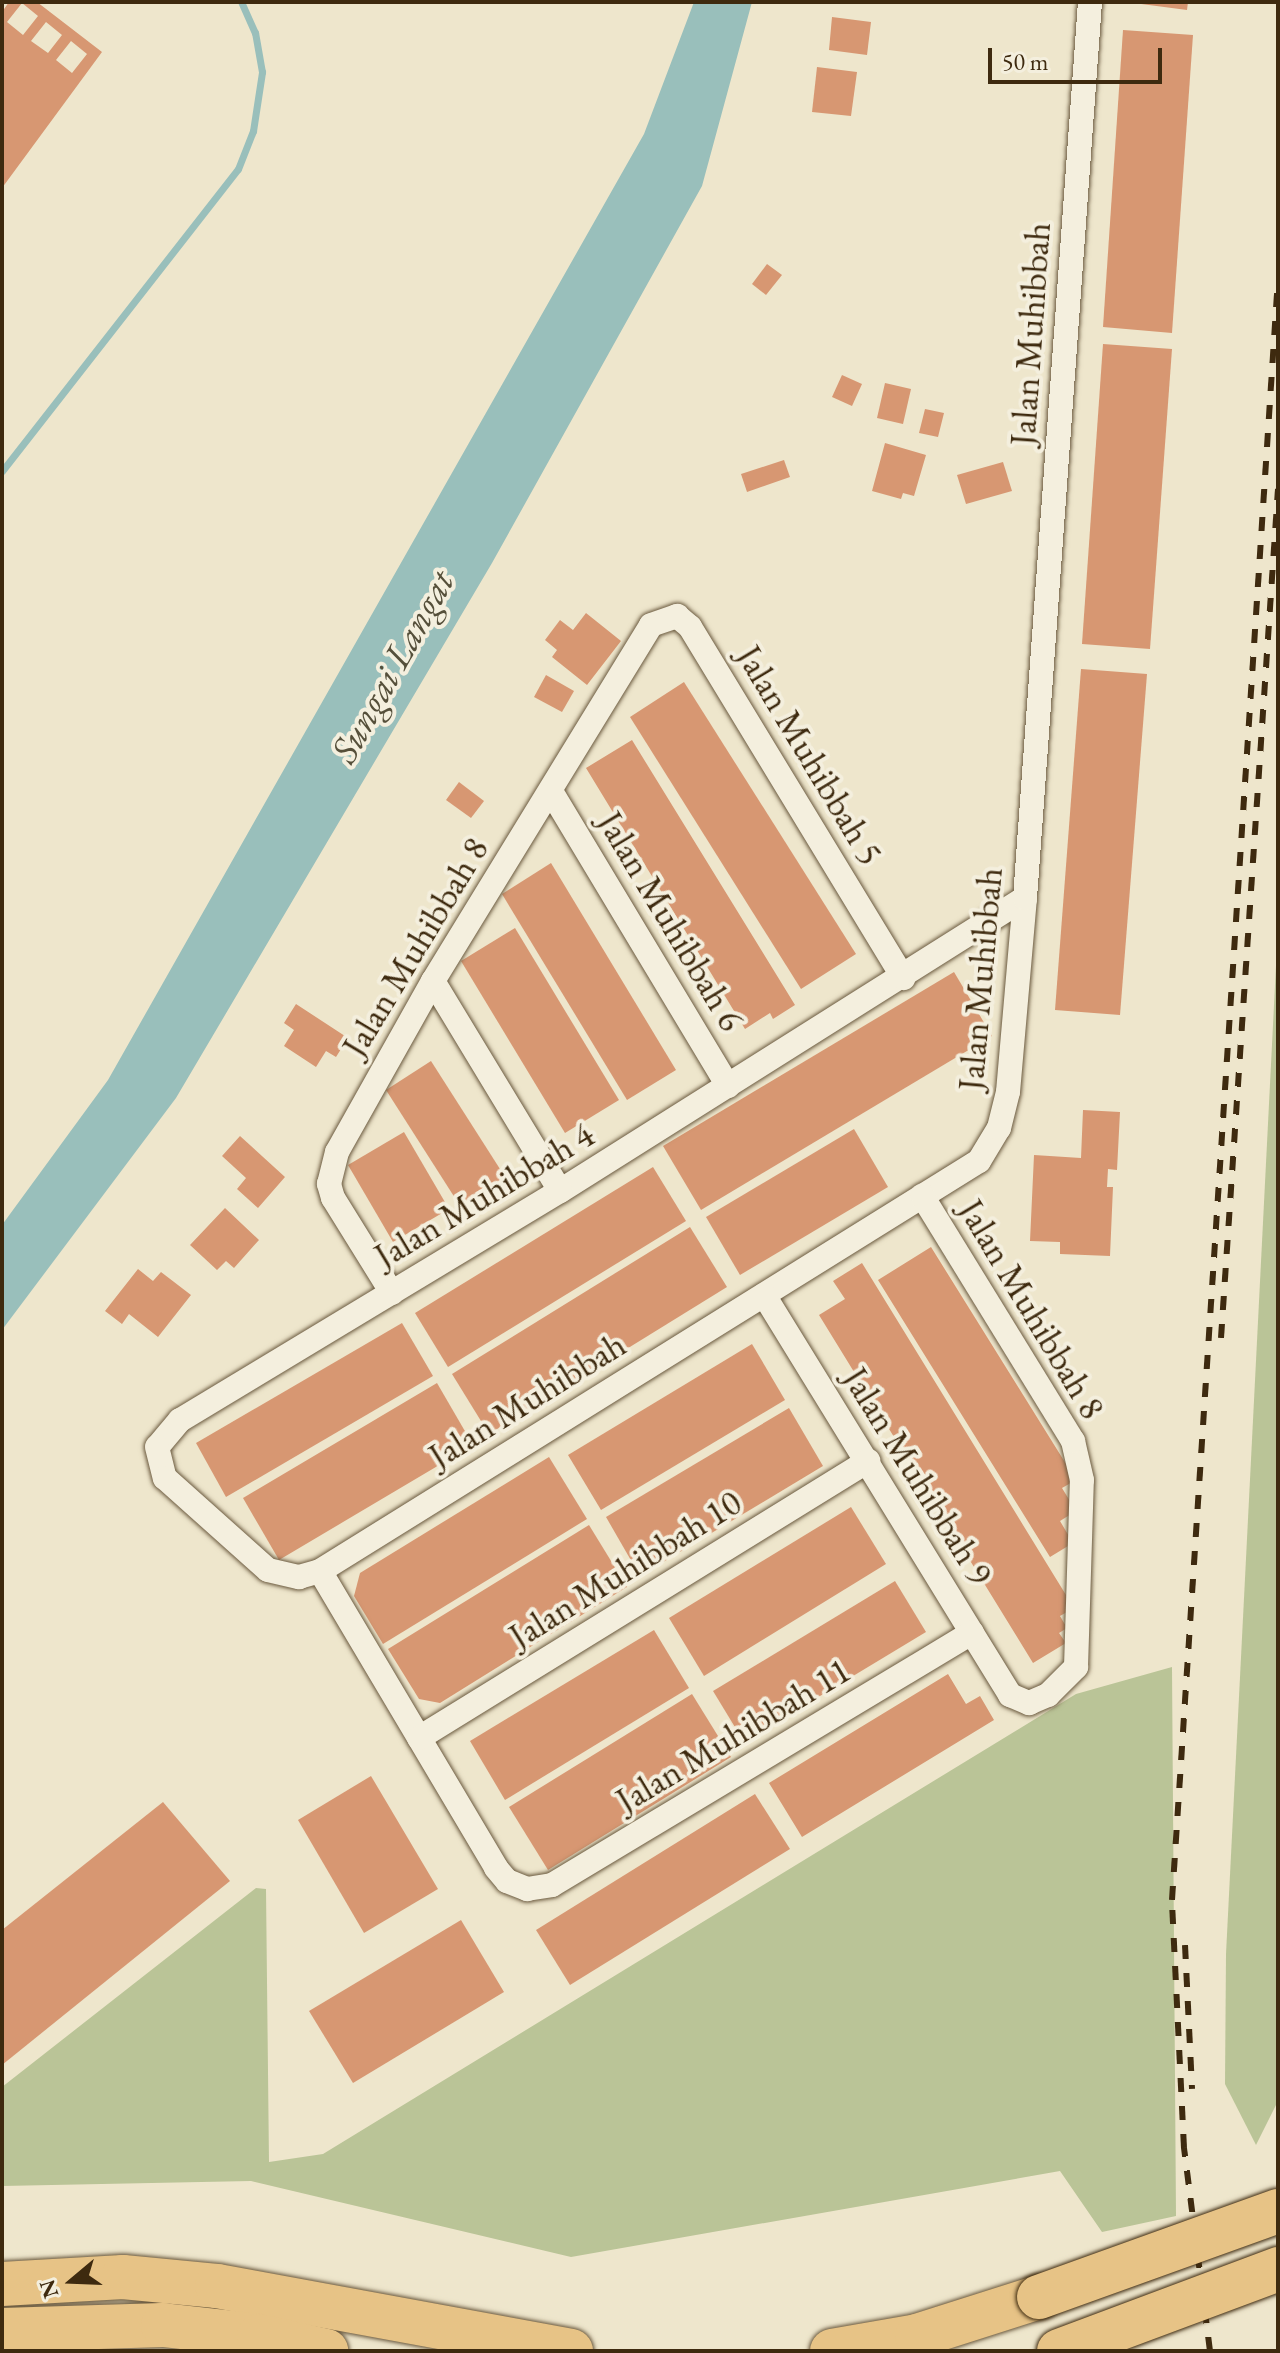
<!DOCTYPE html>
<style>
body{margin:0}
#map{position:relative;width:1280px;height:2353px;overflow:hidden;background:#eee6cc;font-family:"EB Garamond",serif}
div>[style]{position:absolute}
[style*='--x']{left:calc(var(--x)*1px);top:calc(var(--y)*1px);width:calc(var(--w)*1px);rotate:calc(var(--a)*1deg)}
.green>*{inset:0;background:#bac497}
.water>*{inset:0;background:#99bfbb}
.stream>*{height:7px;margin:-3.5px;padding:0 3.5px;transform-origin:3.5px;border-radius:3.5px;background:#99bfbb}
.building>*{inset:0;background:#d79772}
.roads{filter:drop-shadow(0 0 2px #6a593e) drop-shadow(0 0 2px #6a593e)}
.minor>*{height:24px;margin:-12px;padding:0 12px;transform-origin:12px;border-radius:12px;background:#f4efde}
.motorway>*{height:44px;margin:-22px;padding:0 22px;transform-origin:22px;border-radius:22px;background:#e7c386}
.rail>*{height:6px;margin-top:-3px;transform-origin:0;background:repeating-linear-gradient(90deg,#3e2a0f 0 14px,transparent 0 28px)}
.bridges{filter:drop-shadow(0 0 2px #3e2a0f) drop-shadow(0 0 2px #3e2a0f)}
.motorway-bridge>*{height:44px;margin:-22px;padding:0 22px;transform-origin:22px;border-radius:22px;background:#e7c386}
span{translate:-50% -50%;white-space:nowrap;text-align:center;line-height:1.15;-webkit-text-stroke:8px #f4efde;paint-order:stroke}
.street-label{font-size:36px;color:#3e2a0f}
.water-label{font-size:38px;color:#554f3a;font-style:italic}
.frame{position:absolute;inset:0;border:4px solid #3e2a0f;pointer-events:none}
.north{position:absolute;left:32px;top:2241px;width:80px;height:80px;-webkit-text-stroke:6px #f4efde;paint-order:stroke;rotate:251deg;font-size:22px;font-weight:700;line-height:32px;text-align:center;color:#3e2a0f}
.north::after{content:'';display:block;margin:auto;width:28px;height:36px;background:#3e2a0f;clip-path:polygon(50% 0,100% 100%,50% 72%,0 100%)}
.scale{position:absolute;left:988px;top:48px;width:174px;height:36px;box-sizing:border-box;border:4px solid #3e2a0f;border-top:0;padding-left:10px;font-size:24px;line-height:28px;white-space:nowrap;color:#3e2a0f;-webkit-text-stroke:6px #f4efde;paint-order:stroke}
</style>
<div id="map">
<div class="green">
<div style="clip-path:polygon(1278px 926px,1278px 2101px,1256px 2145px,1225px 2084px,1226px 1954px)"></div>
<div style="clip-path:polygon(1172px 1667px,1176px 2216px,1102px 2232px,1060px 2171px,571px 2257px,251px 2181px,2px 2186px,2px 2087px,256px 1888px,266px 1889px,269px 2162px,323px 2154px,1076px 1694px)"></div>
</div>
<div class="water">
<div style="clip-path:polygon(694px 2px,752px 2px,702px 186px,492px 563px,176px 1098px,2px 1330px,2px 1225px,108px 1080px,644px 134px)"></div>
</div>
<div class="stream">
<div style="--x:2;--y:471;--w:383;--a:-52"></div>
<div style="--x:238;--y:169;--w:41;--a:-68.5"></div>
<div style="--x:253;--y:131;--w:60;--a:-81.3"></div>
<div style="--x:262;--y:72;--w:40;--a:-100"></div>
<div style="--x:255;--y:33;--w:34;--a:-114"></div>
</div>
<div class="building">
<div style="clip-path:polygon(evenodd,9px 2px,37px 2px,102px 52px,2px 188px,2px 12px,9px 2px,22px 3px,38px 16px,23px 35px,7px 22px,22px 3px,9px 2px,46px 22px,62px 35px,48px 53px,31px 41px,46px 22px,9px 2px,71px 41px,87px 54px,72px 73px,56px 60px,71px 41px)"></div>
<div style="clip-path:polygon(1126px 2px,1188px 2px,1187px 10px)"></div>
<div style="clip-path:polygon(832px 17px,871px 22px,867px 55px,829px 50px)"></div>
<div style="clip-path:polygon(1123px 30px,1193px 35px,1172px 333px,1103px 327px)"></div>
<div style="clip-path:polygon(817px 67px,857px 72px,851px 116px,812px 112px)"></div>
<div style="clip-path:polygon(767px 264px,782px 275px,766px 295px,752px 284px)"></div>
<div style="clip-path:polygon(1103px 344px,1172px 349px,1150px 649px,1082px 644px)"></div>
<div style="clip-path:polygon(842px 375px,862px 384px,852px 406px,832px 397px)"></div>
<div style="clip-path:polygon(885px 383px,911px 389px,903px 424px,877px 418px)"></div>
<div style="clip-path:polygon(925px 409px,944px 413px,938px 437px,919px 433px)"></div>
<div style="clip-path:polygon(885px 443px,926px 455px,914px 496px,903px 493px,901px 499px,872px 491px)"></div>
<div style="clip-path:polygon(784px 460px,790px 477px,747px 492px,741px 474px)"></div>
<div style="clip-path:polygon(1003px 462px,1012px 491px,966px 504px,957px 475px)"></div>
<div style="clip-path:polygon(586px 613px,621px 641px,587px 685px,552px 657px,557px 650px,545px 640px,560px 620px,573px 630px)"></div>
<div style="clip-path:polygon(1081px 669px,1147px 674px,1120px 1015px,1055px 1010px)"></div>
<div style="clip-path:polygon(546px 675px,574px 691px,562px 712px,534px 697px)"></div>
<div style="clip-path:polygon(684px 682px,856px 954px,801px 989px,630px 717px)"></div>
<div style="clip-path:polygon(632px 740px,795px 1005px,773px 1019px,770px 1013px,745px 1029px,586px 768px)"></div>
<div style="clip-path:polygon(459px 782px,484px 801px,471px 818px,446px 800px)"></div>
<div style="clip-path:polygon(551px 863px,676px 1070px,627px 1100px,502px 894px)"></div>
<div style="clip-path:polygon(515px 928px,619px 1100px,565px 1133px,461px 961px)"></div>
<div style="clip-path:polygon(954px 972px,992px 1036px,701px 1210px,663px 1146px)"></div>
<div style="clip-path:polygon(296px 1004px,348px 1038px,336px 1057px,326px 1051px,316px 1067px,284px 1046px,294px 1030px,284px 1023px)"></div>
<div style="clip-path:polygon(431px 1061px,507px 1180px,462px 1209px,386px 1090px)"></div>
<div style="clip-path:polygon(1083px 1110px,1120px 1112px,1117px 1170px,1108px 1169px,1107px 1187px,1113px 1187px,1110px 1256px,1060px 1254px,1060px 1242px,1030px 1241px,1034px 1155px,1081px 1158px)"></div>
<div style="clip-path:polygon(854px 1129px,888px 1187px,740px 1275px,706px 1217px)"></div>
<div style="clip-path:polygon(404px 1132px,449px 1209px,393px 1242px,348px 1165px)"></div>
<div style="clip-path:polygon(240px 1136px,285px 1177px,258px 1208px,237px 1189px,246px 1178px,222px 1156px)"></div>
<div style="clip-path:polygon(653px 1167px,686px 1221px,448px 1367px,415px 1313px)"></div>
<div style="clip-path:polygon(225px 1208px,259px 1240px,234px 1268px,226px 1261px,217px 1270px,190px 1245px)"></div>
<div style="clip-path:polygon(690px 1227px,727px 1287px,489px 1434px,452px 1374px)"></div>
<div style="clip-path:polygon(931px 1247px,1076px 1480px,1062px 1488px,1076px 1511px,1060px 1521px,1073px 1543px,1050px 1557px,878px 1280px)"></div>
<div style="clip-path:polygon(862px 1263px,1074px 1608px,1060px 1616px,1067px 1628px,1059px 1633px,1066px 1643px,1033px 1663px,819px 1315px,845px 1299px,833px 1281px)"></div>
<div style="clip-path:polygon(138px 1269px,153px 1281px,161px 1272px,191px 1295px,158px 1337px,129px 1314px,122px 1324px,105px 1311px)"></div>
<div style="clip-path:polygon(402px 1323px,433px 1376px,226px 1497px,196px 1443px)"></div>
<div style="clip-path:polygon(752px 1344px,785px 1400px,601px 1510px,568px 1455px)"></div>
<div style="clip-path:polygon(437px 1383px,473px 1445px,279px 1560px,243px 1498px)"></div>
<div style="clip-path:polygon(789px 1408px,823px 1466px,640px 1576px,606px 1517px)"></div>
<div style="clip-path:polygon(549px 1457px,587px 1519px,383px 1644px,354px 1596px,360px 1573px)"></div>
<div style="clip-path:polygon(851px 1507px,886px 1564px,704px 1676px,669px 1618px)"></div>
<div style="clip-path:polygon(589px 1525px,627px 1587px,440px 1703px,419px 1699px,388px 1649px)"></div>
<div style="clip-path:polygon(895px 1581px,926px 1632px,744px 1742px,713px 1691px)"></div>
<div style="clip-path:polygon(654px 1630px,689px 1688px,505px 1800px,470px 1741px)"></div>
<div style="clip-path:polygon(948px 1674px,966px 1704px,980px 1696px,994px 1720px,802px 1837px,769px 1783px)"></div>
<div style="clip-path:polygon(692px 1694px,731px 1757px,548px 1870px,509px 1807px)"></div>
<div style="clip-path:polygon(371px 1776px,438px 1889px,364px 1933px,298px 1820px)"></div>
<div style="clip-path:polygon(755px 1794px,790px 1849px,570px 1985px,536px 1930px)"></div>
<div style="clip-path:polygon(163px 1802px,230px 1881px,2px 2065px,2px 1930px)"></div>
<div style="clip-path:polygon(461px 1920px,504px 1992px,353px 2083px,309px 2011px)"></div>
</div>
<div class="roads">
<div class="minor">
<div style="--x:552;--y:793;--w:342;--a:59"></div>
<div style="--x:1025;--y:898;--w:550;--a:147.78"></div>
<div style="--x:560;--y:1191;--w:444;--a:148.9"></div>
<div style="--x:180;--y:1420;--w:35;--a:130"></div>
<div style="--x:157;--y:1447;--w:32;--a:76"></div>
<div style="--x:165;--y:1478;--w:138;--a:41.8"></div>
<div style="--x:268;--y:1570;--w:32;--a:13"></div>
<div style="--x:299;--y:1577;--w:22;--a:-16"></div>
<div style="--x:320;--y:1571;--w:776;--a:-31.89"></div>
<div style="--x:979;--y:1161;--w:39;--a:-59"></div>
<div style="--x:999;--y:1128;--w:37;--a:-76"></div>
<div style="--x:1008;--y:1092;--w:195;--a:-85"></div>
<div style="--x:1025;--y:898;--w:898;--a:-85.85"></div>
<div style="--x:433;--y:981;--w:245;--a:58.8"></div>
<div style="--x:392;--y:1293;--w:112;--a:-121.8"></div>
<div style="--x:333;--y:1198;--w:15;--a:-106"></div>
<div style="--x:329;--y:1184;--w:33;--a:-76"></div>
<div style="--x:337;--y:1152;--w:196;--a:-60.7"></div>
<div style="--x:433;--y:981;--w:417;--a:-58.5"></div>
<div style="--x:651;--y:625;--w:28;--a:-19"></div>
<div style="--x:677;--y:616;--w:17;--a:40"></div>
<div style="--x:690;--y:627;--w:411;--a:58.7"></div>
<div style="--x:764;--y:1295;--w:470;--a:58.4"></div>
<div style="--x:1010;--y:1695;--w:21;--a:23"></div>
<div style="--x:1029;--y:1703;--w:21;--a:-23"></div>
<div style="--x:1048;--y:1695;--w:40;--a:-45"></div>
<div style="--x:1076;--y:1667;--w:187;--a:-88.2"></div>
<div style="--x:1082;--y:1480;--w:40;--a:-103"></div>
<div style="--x:1073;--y:1441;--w:288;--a:-121.6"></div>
<div style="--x:320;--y:1571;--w:345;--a:59.3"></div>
<div style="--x:496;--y:1868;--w:17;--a:50"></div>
<div style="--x:507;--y:1881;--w:22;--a:22"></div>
<div style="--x:527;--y:1889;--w:25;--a:-9"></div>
<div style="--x:552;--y:1885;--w:490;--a:-31"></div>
<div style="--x:419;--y:1738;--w:528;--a:-31.67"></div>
</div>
<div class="motorway">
<div style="--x:2;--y:2284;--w:121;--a:-3.3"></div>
<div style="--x:123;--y:2277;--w:94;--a:5.5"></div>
<div style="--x:217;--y:2286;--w:360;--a:10.4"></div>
<div style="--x:2;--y:2330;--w:161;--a:-1.8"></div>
<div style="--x:163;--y:2325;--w:97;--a:6.5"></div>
<div style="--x:259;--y:2336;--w:69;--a:12.6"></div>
<div style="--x:832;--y:2351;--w:86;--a:-10"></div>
<div style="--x:917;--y:2336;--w:128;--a:-17.7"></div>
</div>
</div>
<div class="rail">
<div style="--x:1221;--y:1338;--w:851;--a:-86.16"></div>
<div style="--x:1185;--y:1945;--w:144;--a:87.2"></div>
<div style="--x:1210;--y:2351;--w:205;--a:-97.3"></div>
<div style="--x:1184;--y:2148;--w:248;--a:-92.8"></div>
<div style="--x:1172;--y:1900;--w:1624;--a:-86.26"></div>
</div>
<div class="bridges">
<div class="motorway-bridge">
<div style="--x:1039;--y:2297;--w:254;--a:-19.8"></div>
<div style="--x:1059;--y:2351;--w:234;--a:-20.5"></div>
</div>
</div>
<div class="street-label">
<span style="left:1030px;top:334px;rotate:-86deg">Jalan Muhibbah</span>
<span style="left:810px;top:755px;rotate:59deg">Jalan Muhibbah 5</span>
<span style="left:671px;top:921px;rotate:59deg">Jalan Muhibbah 6</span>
<span style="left:415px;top:947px;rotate:-59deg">Jalan Muhibbah 8</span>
<span style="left:980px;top:979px;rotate:-85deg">Jalan Muhibbah</span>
<span style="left:484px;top:1195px;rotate:-31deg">Jalan Muhibbah 4</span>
<span style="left:1032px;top:1309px;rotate:59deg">Jalan Muhibbah 8</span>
<span style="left:527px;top:1400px;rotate:-32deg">Jalan Muhibbah</span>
<span style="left:918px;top:1476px;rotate:58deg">Jalan Muhibbah 9</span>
<span style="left:625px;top:1569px;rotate:-32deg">Jalan Muhibbah 10</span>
<span style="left:733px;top:1735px;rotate:-31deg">Jalan Muhibbah 11</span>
</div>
<div class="water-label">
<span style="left:392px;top:666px;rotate:-61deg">Sungai Langat</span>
</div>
<div class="frame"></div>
<div class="north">N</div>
<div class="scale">50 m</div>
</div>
